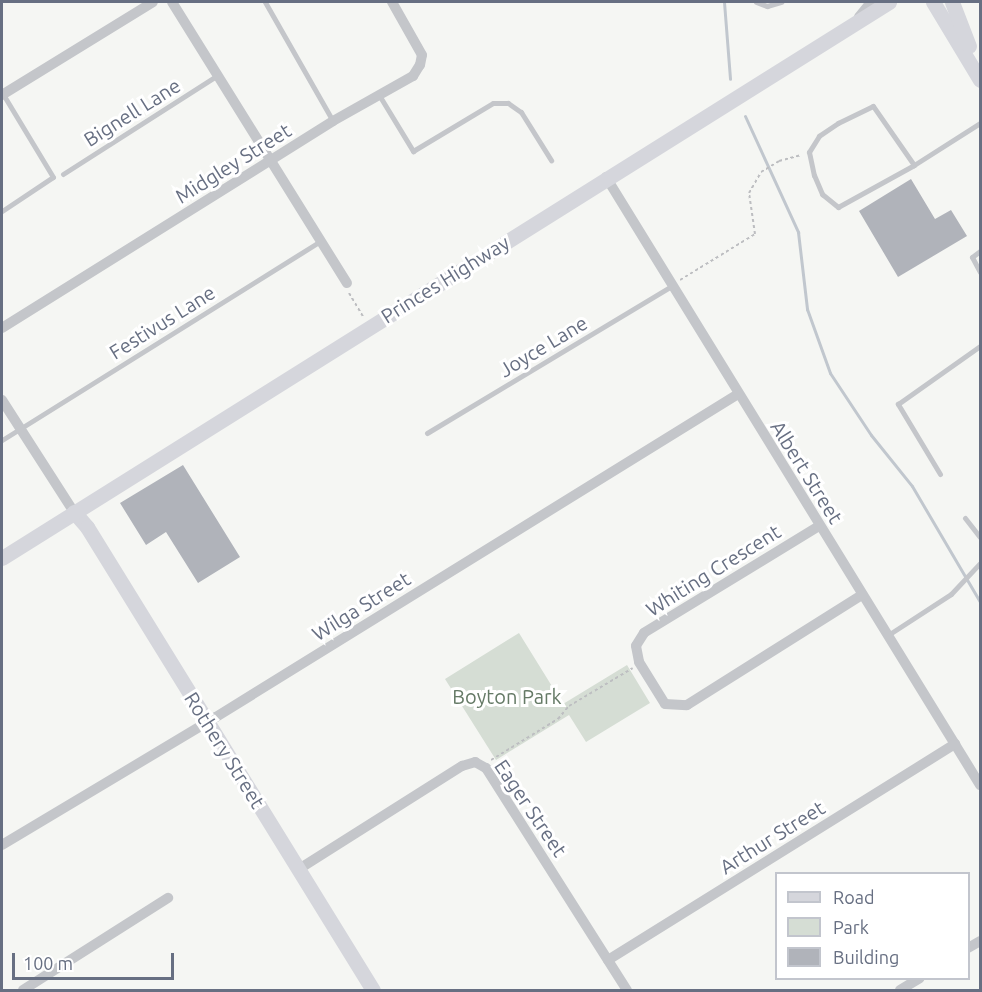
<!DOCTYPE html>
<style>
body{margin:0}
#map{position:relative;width:982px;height:992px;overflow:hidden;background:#f5f6f3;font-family:Ubuntu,sans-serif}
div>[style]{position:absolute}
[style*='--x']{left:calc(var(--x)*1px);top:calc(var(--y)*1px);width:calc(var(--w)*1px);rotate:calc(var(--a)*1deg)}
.green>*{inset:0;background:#d5ddd4}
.stream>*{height:3px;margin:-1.5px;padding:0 1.5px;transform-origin:1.5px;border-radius:1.5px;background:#c1c7ce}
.building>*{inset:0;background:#b0b3ba}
.path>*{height:2px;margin-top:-1px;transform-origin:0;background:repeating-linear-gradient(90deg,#bdbec1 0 3px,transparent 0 6px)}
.lane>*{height:5px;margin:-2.5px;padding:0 2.5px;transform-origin:2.5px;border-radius:2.5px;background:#c4c6ca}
.street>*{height:10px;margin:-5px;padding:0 5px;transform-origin:5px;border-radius:5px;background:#c4c6ca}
.secondary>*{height:15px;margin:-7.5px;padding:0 7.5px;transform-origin:7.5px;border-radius:7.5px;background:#d5d6dc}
span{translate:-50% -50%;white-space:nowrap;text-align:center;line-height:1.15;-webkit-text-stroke:6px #fff;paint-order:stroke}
.street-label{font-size:20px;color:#676f82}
.park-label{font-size:20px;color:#657a66}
.frame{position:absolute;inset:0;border:3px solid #676f82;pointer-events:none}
.legend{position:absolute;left:775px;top:872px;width:195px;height:108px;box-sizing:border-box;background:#fff;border:2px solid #c2c5cd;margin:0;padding:8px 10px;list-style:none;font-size:18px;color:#676f82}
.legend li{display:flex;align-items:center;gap:12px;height:30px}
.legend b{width:30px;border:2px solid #c2c5cd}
.scale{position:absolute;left:12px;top:953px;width:162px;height:27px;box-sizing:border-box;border:3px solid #676f82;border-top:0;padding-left:8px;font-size:18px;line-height:21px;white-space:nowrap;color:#676f82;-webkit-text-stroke:4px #fff;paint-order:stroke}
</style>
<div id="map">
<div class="green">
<div style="clip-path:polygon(519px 633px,563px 704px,627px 665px,650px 703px,586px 742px,569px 715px,496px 760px,445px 679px)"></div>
</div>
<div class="stream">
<div style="--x:724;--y:2;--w:77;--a:85.5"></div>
<div style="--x:745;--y:116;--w:128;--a:65.4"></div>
<div style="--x:798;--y:232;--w:78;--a:83.3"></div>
<div style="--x:807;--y:309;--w:68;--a:70.2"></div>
<div style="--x:830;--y:373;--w:74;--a:56.5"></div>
<div style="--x:871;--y:435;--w:65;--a:51.2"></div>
<div style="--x:912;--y:486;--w:134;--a:59.6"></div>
</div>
<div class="building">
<div style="clip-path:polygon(911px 179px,935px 219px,951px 210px,967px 236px,898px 277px,859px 211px)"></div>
<div style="clip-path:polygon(183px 465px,240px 557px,198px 583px,166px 532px,146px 545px,120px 503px)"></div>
</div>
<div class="path">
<div style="--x:680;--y:280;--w:88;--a:-31.5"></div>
<div style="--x:755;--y:234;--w:41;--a:-98.3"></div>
<div style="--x:749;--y:193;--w:24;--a:-60"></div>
<div style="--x:761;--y:172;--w:21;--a:-31"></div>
<div style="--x:779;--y:161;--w:23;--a:-15"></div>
<div style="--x:349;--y:293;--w:27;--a:59"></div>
<div style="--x:491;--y:760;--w:79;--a:-31.5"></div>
<div style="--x:558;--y:719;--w:17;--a:-50"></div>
<div style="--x:569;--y:706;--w:74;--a:-30.7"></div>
</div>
<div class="lane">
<div style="--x:265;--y:2;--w:137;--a:60.3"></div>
<div style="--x:756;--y:2;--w:12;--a:20"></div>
<div style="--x:767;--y:6;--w:15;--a:-16"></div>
<div style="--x:379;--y:95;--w:66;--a:58.7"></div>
<div style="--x:413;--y:151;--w:93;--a:-31"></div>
<div style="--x:493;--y:103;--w:15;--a:0"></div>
<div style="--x:508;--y:103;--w:16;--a:35"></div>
<div style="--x:521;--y:112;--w:57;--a:58"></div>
<div style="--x:914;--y:165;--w:72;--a:-124.8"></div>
<div style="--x:873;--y:106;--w:39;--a:154"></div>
<div style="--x:838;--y:123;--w:23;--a:146"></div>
<div style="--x:819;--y:136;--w:19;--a:122"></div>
<div style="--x:809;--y:152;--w:24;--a:78"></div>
<div style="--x:814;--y:175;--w:21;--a:67"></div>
<div style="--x:822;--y:194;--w:21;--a:39"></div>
<div style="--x:838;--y:207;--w:87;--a:-28.9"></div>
<div style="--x:914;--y:165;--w:78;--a:-32.5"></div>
<div style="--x:63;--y:174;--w:184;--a:-32.6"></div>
<div style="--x:2;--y:211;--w:61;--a:-33.7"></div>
<div style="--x:53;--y:177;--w:97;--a:-121.1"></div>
<div style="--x:980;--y:251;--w:10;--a:143"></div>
<div style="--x:972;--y:257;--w:17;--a:62"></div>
<div style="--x:427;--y:433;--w:287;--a:-31"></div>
<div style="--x:2;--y:440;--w:376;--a:-32"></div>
<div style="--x:940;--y:474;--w:82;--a:-121"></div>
<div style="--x:898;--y:404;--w:100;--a:-35.3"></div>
<div style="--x:965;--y:518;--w:24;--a:52"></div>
<div style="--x:888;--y:635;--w:75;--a:-33.1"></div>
<div style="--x:951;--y:594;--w:42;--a:-46.9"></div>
</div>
<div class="street">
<div style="--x:172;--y:2;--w:331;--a:58.1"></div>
<div style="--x:859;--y:17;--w:19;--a:-51"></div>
<div style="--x:2;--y:95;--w:177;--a:-31.6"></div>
<div style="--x:606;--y:177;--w:714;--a:58.4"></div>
<div style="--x:2;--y:328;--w:390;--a:-32"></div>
<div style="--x:333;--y:121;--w:92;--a:-29.4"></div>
<div style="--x:413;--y:76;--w:13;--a:-58"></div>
<div style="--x:420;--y:65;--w:10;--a:-79"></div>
<div style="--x:422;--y:55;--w:61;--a:-119.5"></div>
<div style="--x:2;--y:400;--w:133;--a:57.3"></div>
<div style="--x:819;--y:526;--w:205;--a:148.6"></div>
<div style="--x:644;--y:633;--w:15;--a:122"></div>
<div style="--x:636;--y:646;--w:16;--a:79"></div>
<div style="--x:639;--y:662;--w:49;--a:58.2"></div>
<div style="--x:665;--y:704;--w:22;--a:3"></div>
<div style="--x:687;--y:705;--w:207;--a:-32.2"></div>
<div style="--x:2;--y:845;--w:249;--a:-30.9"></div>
<div style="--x:216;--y:717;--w:614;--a:-31.75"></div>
<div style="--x:299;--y:869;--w:193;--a:-32.3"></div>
<div style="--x:462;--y:766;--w:14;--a:-17"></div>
<div style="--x:475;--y:762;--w:13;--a:29"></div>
<div style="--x:486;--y:768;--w:263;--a:57.6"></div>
<div style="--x:968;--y:948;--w:14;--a:-30"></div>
<div style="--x:608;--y:960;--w:409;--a:-31.9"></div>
<div style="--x:23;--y:990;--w:172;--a:-32.4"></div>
<div style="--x:900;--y:990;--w:23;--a:-31"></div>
</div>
<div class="secondary">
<div style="--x:933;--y:2;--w:91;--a:58.9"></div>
<div style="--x:952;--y:2;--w:47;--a:68.9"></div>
<div style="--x:74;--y:512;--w:20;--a:49"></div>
<div style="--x:87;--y:527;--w:544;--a:58.3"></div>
<div style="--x:2;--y:558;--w:1047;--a:-32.08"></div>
</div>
<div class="street-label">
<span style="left:132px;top:112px;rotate:-32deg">Bignell Lane</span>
<span style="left:233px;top:163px;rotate:-32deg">Midgley Street</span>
<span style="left:445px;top:279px;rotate:-32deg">Princes Highway</span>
<span style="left:162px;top:322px;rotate:-32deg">Festivus Lane</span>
<span style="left:543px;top:346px;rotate:-31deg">Joyce Lane</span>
<span style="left:807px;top:472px;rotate:58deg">Albert Street</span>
<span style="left:713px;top:570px;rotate:-32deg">Whiting Crescent</span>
<span style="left:361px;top:606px;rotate:-32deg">Wilga Street</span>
<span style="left:225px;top:750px;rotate:58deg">Rothery Street</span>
<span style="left:531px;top:808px;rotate:56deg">Eager Street</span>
<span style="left:772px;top:837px;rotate:-32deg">Arthur Street</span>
</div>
<div class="park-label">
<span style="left:507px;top:696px">Boyton Park</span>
</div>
<div class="frame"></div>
<ul class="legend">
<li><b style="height:8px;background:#d5d6dc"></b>Road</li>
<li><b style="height:16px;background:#d5ddd4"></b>Park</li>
<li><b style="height:16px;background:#b0b3ba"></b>Building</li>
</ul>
<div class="scale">100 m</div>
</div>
